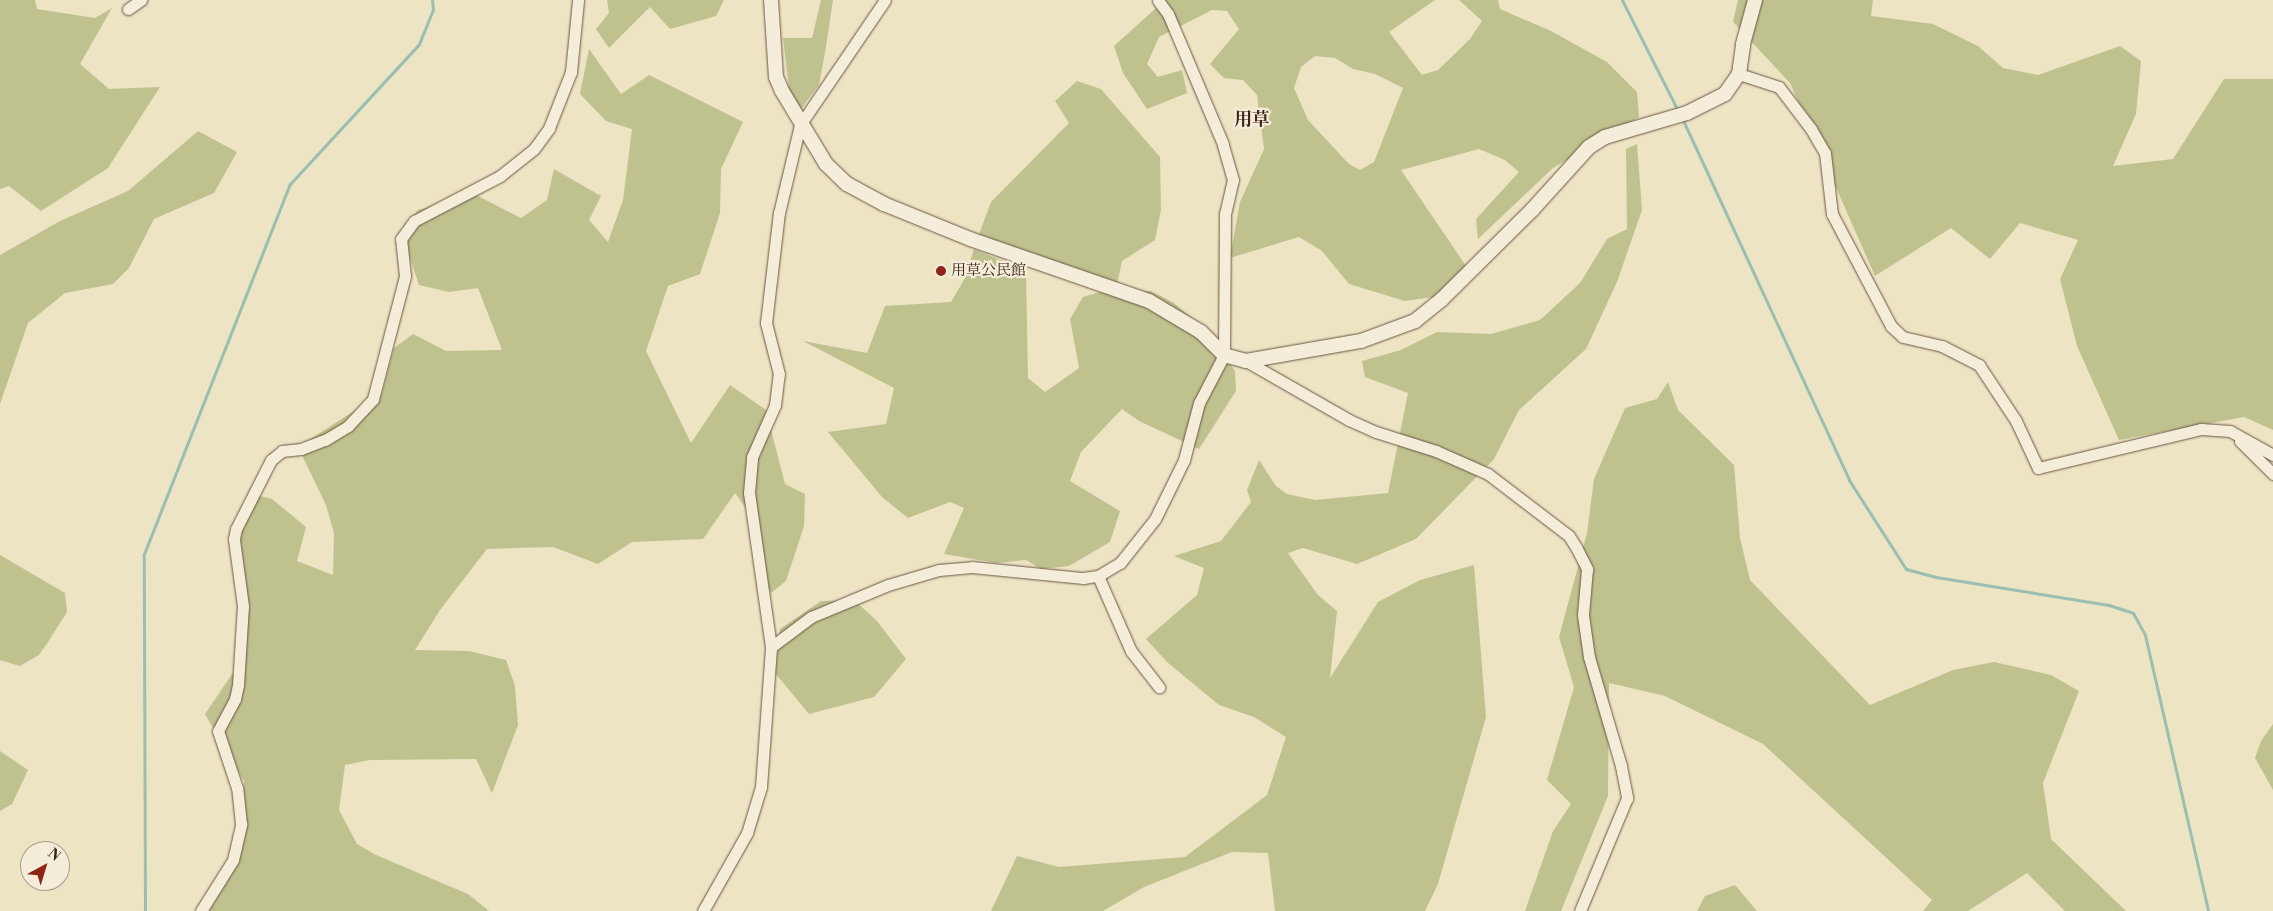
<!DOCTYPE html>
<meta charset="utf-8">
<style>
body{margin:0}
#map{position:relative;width:2273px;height:911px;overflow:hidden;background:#ede4c4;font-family:"Libre Bodoni","Noto Serif JP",serif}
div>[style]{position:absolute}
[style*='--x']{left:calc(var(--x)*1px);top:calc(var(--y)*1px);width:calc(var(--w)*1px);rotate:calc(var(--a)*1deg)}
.green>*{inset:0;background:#bfc28f}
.stream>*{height:3px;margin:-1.5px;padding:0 1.5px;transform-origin:1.5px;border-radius:1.5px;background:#9abfb0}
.roads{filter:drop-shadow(0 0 1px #6a5543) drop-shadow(0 0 1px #6a5543)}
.minor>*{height:11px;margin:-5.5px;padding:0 5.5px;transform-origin:5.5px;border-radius:5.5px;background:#f3edd9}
.tertiary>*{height:14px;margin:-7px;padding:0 7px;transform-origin:7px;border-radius:7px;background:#f3edd9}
.dots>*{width:14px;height:14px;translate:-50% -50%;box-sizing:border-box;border:2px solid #f3edd9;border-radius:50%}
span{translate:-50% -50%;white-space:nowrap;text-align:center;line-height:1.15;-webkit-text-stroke:4.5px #f3edd9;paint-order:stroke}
.poi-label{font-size:15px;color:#3f2518}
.left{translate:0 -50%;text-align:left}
.quarter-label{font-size:18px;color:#3f2518;font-weight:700}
.north{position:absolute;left:20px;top:841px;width:50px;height:50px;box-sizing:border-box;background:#f3edd9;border:1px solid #ab9d8c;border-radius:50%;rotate:39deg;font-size:14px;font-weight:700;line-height:20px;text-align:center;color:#3f2518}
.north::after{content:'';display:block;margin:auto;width:18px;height:22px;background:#8f2418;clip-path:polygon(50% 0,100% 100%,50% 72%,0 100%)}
</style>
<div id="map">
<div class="green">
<div style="clip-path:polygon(0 0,35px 0,37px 9px,95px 18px,112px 8px,80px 64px,109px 89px,160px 87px,108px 168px,41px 211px,9px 186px,0 189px)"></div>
<div style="clip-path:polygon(607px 0,724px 0,716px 16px,670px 29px,650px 7px,609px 48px,596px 29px,609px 13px)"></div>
<div style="clip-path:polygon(821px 0,833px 0,825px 53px,819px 85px,801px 109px,790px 97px,783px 38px,812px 38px)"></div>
<div style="clip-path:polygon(evenodd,1165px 0,1435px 0,1389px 32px,1422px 75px,1438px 70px,1470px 39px,1482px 21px,1459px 0,1498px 0,1500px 9px,1551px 31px,1607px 62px,1637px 92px,1639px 117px,1553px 168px,1478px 239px,1476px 219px,1519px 172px,1505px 160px,1479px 149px,1401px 170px,1466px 266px,1434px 297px,1405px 301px,1349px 284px,1322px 251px,1299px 237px,1230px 258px,1240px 202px,1264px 149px,1257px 95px,1243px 80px,1224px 78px,1210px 64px,1239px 29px,1227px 11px,1212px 10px,1159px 37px,1147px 64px,1158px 77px,1182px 70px,1187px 93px,1147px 109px,1123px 73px,1114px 46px,1165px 0,1315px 56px,1335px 58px,1353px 69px,1375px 74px,1403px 88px,1374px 162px,1360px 170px,1349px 164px,1308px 120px,1294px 88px,1301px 67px,1315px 56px)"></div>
<div style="clip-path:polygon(1738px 0,1873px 0,1871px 16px,1933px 24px,1978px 46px,2003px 68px,2038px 75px,2120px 46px,2141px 61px,2136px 114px,2113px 166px,2173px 159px,2224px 79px,2273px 79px,2273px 430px,2244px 417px,2119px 440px,2077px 346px,2060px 279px,2078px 240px,2020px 223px,1990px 259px,1951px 228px,1875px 276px,1790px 83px,1733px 22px)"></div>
<div style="clip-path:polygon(589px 49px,621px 94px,649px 75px,743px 122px,721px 169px,720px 213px,700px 274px,668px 286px,646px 351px,691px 443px,730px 385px,766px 410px,785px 484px,805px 494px,804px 526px,786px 581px,771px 593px,765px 579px,760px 528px,735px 493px,703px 539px,632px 542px,598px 564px,553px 547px,487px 549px,440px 610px,415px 650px,469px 651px,506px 660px,515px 686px,518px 725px,492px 793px,476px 759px,370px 760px,345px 765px,339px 810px,357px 844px,376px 855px,468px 894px,489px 911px,205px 911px,240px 853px,244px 781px,205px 714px,245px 655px,239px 543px,248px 493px,272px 499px,306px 527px,297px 561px,333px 575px,334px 533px,326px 505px,298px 447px,382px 393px,394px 348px,413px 334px,446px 351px,502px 350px,478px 288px,449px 292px,419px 285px,401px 231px,418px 210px,474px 194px,521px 218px,547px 200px,554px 169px,601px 196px,589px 220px,608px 242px,623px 200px,632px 129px,606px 121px,580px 94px)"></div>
<div style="clip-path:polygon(1077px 81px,1101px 89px,1160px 157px,1161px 210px,1155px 240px,1122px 261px,1117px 285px,979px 234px,991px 202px,1069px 123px,1055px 101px)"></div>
<div style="clip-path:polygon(198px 131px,237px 152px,214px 193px,154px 219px,129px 268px,113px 284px,65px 293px,28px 323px,0 404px,0 255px,60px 221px,128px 191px)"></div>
<div style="clip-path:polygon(1637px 144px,1642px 210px,1617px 282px,1586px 349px,1519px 410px,1494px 459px,1416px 539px,1357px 564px,1303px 548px,1288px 553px,1318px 595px,1337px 611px,1330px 678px,1378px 602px,1420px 580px,1474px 565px,1486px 717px,1438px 884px,1425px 911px,1275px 911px,1268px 853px,1232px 852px,1144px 887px,1103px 911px,991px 911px,1017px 856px,1059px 867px,1185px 857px,1267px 795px,1286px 737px,1254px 717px,1219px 705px,1167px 662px,1146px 639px,1197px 595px,1204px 568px,1174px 556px,1221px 541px,1251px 502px,1247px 490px,1259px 460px,1276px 486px,1287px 494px,1315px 500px,1388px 493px,1408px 393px,1365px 377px,1362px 361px,1401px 350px,1437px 332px,1491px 334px,1540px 320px,1580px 283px,1607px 239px,1627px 229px,1626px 149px)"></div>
<div style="clip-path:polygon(974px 249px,1026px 271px,1028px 378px,1045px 392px,1079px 368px,1070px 319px,1083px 297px,1100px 292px,1151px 291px,1174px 303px,1208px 332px,1235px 371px,1236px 391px,1199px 449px,1139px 421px,1122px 409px,1081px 452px,1070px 481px,1120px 511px,1110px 542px,1069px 566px,1041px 569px,1026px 560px,997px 563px,944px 554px,964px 508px,950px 502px,908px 518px,882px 497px,828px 432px,886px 424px,894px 388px,803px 341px,867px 353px,885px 306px,951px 302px,965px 278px)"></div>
<div style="clip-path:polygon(1668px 382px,1678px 410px,1734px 465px,1740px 538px,1750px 580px,1870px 705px,1953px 670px,1994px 662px,2051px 675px,2079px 691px,2043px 783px,2051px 839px,2126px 911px,2065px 911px,2027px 873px,1968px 911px,1923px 911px,1932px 900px,1763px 744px,1665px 696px,1609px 683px,1608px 796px,1561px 911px,1525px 911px,1553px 831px,1571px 804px,1547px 780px,1574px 687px,1559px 637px,1587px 533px,1594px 479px,1625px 408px,1657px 399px)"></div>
<div style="clip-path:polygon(0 555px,65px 593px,67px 612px,48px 642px,39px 655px,20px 666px,0 660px)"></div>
<div style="clip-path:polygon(854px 600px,877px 621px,906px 659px,874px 697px,809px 714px,775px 673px,780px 629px,821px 601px)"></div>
<div style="clip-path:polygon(2273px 724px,2273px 790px,2255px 758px,2261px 741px)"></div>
<div style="clip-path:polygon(0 751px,28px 770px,12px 804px,0 811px)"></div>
<div style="clip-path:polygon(1735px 885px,1757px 911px,1697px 911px,1705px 896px)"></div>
</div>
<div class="stream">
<div style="--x:1622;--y:0;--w:124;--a:63.2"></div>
<div style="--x:1682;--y:118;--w:399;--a:65.2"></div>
<div style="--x:1849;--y:480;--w:106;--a:57.4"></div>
<div style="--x:1906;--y:569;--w:31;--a:15"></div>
<div style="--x:1936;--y:577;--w:175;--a:9.2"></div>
<div style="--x:2109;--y:605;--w:25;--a:18"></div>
<div style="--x:2133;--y:613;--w:25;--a:61"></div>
<div style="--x:2145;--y:635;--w:283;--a:77.1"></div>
<div style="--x:145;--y:911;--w:357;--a:-90.2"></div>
<div style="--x:144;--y:554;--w:398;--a:-68.5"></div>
<div style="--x:290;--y:184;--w:190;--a:-47.3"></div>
<div style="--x:419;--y:44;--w:37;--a:-68"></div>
<div style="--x:433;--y:10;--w:10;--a:-96"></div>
</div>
<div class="roads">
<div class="minor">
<div style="--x:128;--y:9;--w:16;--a:-35"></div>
<div style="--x:1739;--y:74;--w:42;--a:18"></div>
<div style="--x:1779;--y:87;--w:53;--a:52.7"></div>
<div style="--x:1811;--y:129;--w:28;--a:60"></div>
<div style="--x:1825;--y:153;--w:61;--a:83.5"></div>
<div style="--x:1832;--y:214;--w:127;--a:62.2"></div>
<div style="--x:1891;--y:326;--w:16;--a:43"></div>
<div style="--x:1903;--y:337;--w:40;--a:13"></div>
<div style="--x:1942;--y:346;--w:42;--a:27.2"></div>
<div style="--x:1979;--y:365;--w:67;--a:56.5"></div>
<div style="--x:2016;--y:421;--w:52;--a:64.9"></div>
<div style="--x:2038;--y:468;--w:168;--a:-13.5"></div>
<div style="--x:2201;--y:429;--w:29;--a:4"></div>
<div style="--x:2230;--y:431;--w:49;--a:29.2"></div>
<div style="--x:1246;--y:361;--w:119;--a:29.8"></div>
<div style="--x:1349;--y:420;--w:30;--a:24"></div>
<div style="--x:1376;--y:432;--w:63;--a:17.6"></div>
<div style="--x:1436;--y:451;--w:57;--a:23.9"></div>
<div style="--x:1488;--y:474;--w:102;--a:37.4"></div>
<div style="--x:1569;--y:536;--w:13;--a:58"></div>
<div style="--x:1576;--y:547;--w:25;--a:63"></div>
<div style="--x:1587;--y:569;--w:46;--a:95"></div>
<div style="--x:1583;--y:615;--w:42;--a:81.9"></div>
<div style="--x:1589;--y:657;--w:114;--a:73.6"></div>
<div style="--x:1621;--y:766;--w:33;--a:79"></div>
<div style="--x:1627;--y:798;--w:122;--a:112.6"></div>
<div style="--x:2240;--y:441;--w:47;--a:45"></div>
<div style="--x:1098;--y:576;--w:82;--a:66.3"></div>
<div style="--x:1131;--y:651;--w:46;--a:52.1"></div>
<div style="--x:771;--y:647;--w:50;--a:-36.9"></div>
<div style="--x:811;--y:617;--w:83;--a:-22.6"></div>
<div style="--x:888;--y:585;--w:53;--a:-16.4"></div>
<div style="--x:939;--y:570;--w:33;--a:-5"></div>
<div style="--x:972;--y:567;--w:112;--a:5.7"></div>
<div style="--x:1083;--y:578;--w:15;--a:-8"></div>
<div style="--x:1098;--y:576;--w:26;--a:-31"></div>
<div style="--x:1120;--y:563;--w:56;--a:-51.5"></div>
<div style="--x:1155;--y:519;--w:66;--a:-63.8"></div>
<div style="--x:1184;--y:460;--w:59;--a:-75.3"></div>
<div style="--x:1199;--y:403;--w:54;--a:-62.5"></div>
<div style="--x:1224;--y:355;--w:141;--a:-89.6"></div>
<div style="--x:1225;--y:214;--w:35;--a:-77"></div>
<div style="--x:1233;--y:180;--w:37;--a:-106"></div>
<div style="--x:1223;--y:144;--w:141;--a:-112.9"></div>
<div style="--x:1168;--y:14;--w:17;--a:-126"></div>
<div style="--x:201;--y:911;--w:60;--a:-57.9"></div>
<div style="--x:233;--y:860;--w:37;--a:-77"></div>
<div style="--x:241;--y:824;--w:36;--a:-96"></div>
<div style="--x:237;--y:788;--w:60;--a:-108.4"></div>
<div style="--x:218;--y:731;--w:36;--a:-62"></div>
<div style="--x:235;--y:699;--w:14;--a:-78"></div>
<div style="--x:238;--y:685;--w:79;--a:-86.4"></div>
<div style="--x:243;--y:606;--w:68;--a:-97.7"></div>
<div style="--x:234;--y:539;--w:10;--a:-79"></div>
<div style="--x:236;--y:529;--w:77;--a:-63.1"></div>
<div style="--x:271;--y:460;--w:14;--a:-39"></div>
<div style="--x:282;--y:451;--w:19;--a:-6"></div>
<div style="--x:301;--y:449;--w:26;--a:-21"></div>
<div style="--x:325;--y:440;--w:27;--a:-31"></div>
<div style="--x:348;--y:426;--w:37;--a:-47"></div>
<div style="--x:373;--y:399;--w:127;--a:-75.4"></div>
<div style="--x:405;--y:276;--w:37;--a:-96"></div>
<div style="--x:401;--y:239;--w:22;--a:-54"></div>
<div style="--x:414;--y:221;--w:97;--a:-27.6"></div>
<div style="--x:500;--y:176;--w:43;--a:-38.5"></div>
<div style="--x:534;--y:149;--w:26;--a:-54"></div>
<div style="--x:549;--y:128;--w:60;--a:-68.6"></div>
<div style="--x:571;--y:72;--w:72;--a:-84.4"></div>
<div style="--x:703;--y:911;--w:90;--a:-60.6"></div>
<div style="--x:747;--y:833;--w:48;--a:-73.1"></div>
<div style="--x:761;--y:787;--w:140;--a:-85.9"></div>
<div style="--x:771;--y:647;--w:156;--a:-98.1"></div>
<div style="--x:749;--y:493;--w:36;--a:-85"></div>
<div style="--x:752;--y:457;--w:57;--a:-66.1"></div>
<div style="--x:775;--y:405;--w:31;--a:-83"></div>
<div style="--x:779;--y:374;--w:53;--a:-104.3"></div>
<div style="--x:766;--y:323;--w:111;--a:-83.3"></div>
<div style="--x:779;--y:213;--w:90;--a:-76.6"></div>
<div style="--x:800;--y:125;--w:151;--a:-55.8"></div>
</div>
<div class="tertiary">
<div style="--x:771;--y:0;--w:77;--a:86.3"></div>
<div style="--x:776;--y:77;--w:15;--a:67"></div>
<div style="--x:782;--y:91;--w:85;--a:58.9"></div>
<div style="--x:826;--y:164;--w:29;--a:44"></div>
<div style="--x:847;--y:184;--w:42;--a:28.4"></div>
<div style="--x:884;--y:204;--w:93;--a:22.1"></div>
<div style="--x:970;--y:239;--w:189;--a:19.1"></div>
<div style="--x:1149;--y:301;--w:61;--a:30.8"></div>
<div style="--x:1201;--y:332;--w:33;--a:45"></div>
<div style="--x:1224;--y:355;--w:23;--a:15"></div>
<div style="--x:1246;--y:361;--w:117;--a:-9.9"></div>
<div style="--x:1361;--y:341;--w:58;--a:-20.3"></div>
<div style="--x:1415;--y:321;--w:35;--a:-39"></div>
<div style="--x:1442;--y:299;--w:127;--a:-44.7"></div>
<div style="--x:1532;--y:210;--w:85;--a:-47.9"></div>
<div style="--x:1589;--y:147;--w:19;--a:-32"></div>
<div style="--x:1605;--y:137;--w:85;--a:-16.3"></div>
<div style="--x:1687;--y:113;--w:42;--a:-26.6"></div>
<div style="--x:1725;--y:94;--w:24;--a:-55"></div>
<div style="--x:1739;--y:74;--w:30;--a:-82"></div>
<div style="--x:1743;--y:44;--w:46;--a:-74.7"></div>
</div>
</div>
<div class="dots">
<div style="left:941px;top:271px;background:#8f2418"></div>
</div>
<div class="poi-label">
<span class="left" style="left:951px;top:271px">用草公民館</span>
</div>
<div class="quarter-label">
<span style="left:1252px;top:120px">用草</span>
</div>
<div class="north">N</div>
</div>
